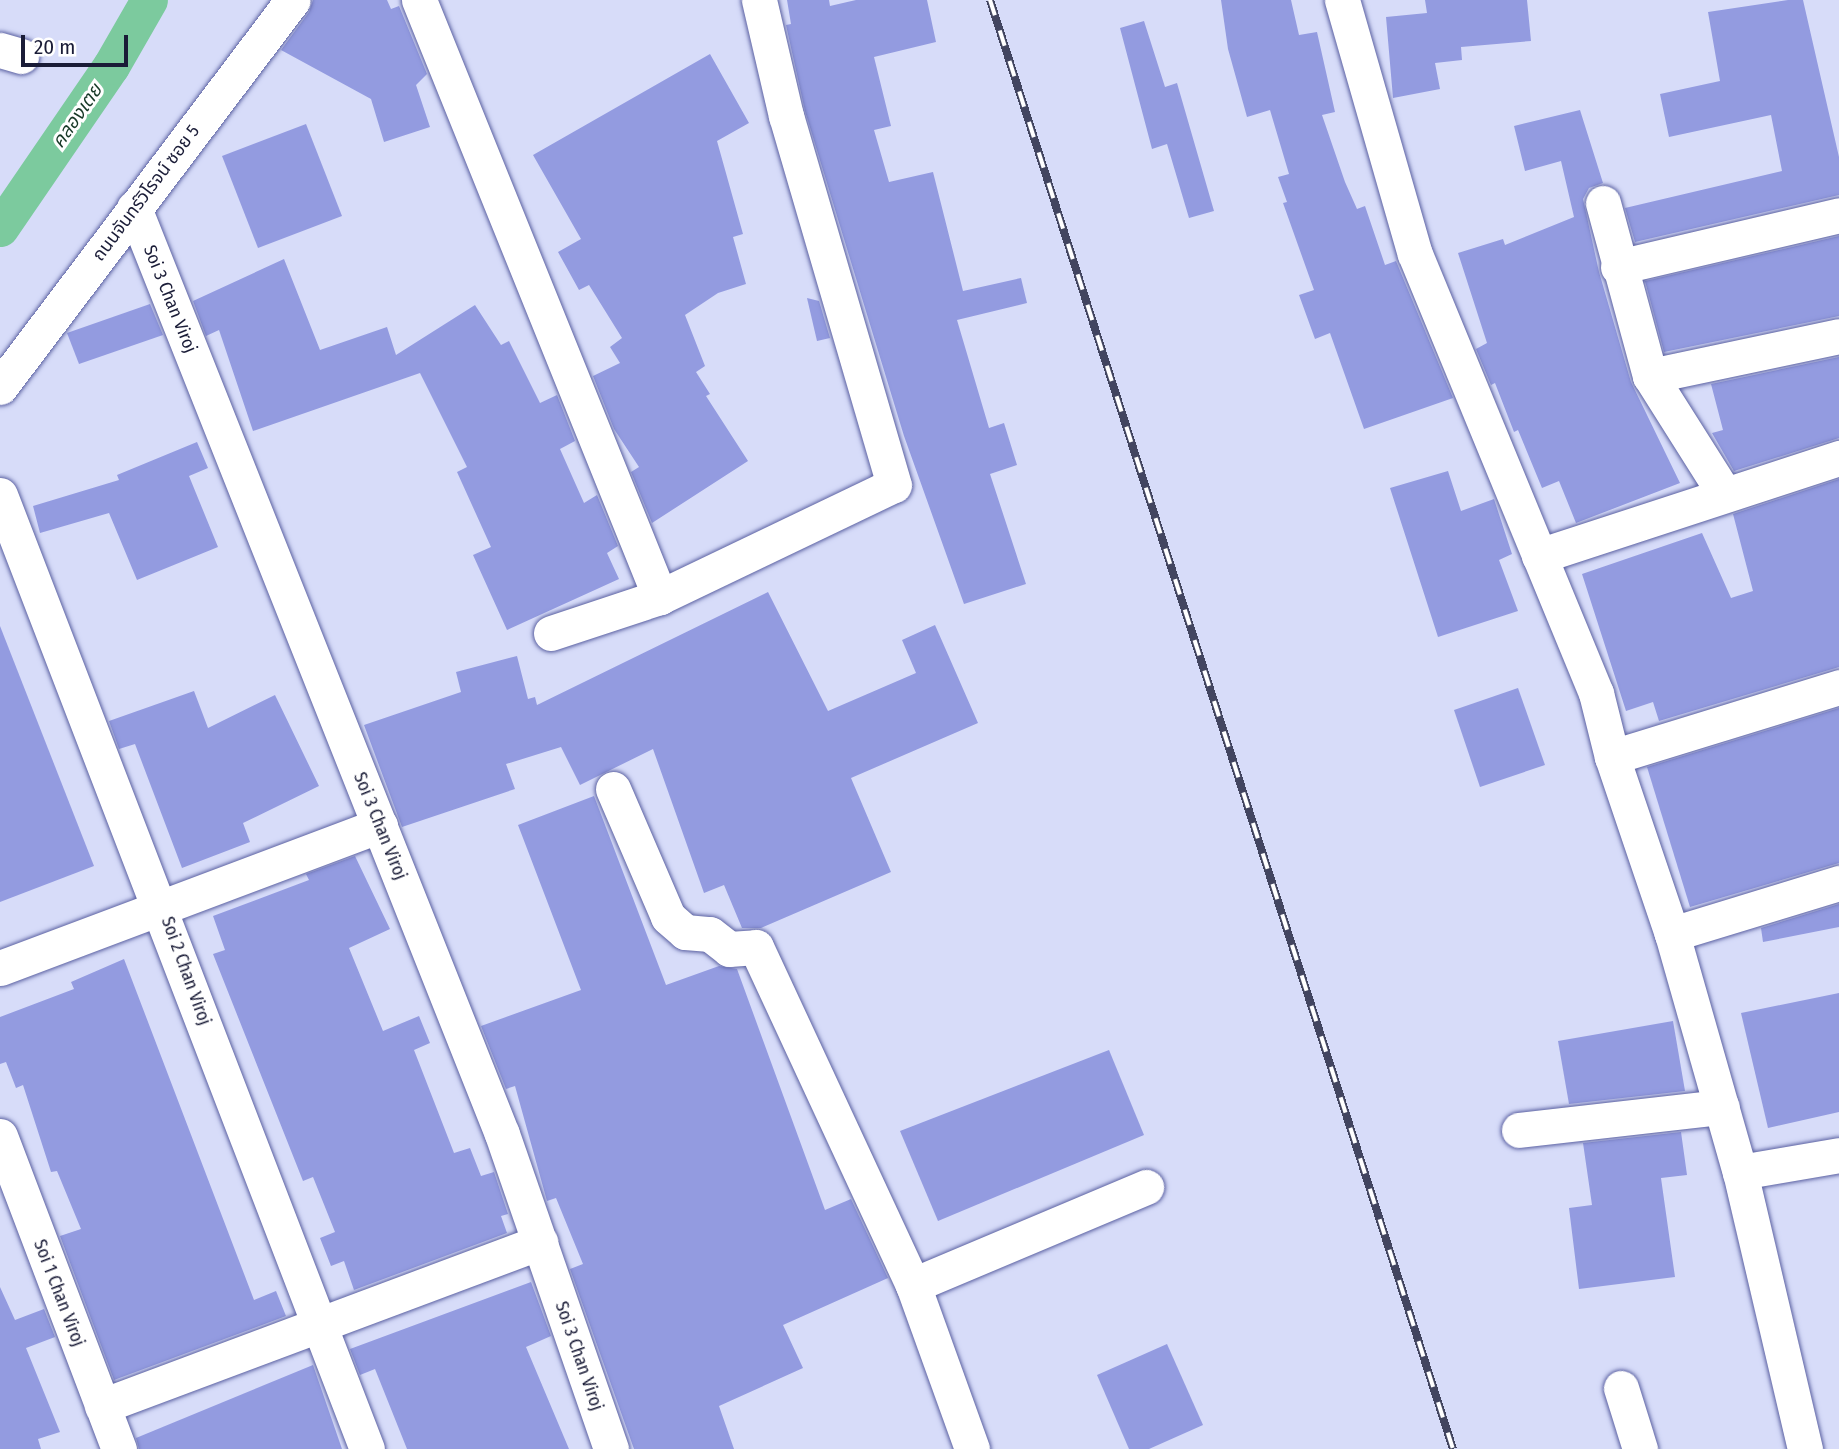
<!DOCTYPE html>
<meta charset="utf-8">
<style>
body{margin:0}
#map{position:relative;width:1839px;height:1449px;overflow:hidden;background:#d7dcf9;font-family:"Fira Sans Condensed","Noto Sans Thai",sans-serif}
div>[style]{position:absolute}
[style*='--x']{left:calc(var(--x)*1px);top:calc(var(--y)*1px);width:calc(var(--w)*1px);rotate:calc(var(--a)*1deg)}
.canal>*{height:37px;margin:-18.5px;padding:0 18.5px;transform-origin:18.5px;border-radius:18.5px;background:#7cca9e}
.building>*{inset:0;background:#939be0}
.roads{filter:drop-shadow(0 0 2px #5b61a2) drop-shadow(0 0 2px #5b61a2)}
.street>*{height:35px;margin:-17.5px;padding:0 17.5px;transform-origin:17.5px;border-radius:17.5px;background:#fff}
.rail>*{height:8px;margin-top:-4px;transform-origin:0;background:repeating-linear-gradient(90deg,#fff 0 16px,#424560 0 32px);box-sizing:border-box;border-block:2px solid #424560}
span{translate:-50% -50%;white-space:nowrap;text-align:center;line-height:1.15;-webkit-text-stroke:6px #fff;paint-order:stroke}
.street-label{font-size:18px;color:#1a1c37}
.water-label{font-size:19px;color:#173927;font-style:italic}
.scale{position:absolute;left:21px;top:35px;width:107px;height:32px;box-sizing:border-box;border:4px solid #1a1c37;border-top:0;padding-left:9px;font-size:21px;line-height:24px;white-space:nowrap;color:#1a1c37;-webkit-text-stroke:5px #fff;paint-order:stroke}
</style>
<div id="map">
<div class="canal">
<div style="--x:0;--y:228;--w:196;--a:-55.6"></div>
<div style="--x:111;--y:66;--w:76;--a:-60.1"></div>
</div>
<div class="building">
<div style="clip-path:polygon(313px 0,387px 0,391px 9px,399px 6px,427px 74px,416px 85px,430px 127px,384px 142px,371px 99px,281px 50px,309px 12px)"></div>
<div style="clip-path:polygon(787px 0,829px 0,830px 6px,856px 0,927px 0,936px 42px,874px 57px,891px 126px,874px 130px,889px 182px,933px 172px,963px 291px,1021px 278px,1027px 303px,957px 320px,989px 428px,1004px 423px,1017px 465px,990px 474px,1026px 584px,964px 604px,904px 436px,805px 111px,786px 25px,791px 24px)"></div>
<div style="clip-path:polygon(1221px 0,1291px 0,1299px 35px,1317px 32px,1335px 112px,1322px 115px,1345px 182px,1357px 209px,1365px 206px,1385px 265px,1396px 261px,1453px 398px,1364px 429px,1330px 333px,1315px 339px,1299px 295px,1314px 290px,1283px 203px,1287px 202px,1278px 177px,1289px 174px,1270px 110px,1247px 117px,1228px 49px)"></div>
<div style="clip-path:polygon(1425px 0,1527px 0,1531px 41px,1461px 47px,1462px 60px,1435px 63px,1440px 89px,1393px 98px,1386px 17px,1427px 13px)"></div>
<div style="clip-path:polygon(1788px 0,1803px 0,1839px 157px,1839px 195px,1635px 242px,1625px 208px,1782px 171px,1771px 115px,1669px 137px,1660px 94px,1720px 81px,1708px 12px)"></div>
<div style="clip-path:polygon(1144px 21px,1165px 87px,1177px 83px,1214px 211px,1189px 218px,1167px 144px,1152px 149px,1120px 28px)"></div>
<div style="clip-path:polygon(710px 54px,749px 123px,717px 141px,743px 234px,733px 237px,746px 284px,718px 293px,685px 315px,705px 366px,696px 372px,710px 394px,706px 396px,748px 461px,652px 523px,631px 472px,639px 467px,614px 429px,593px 376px,620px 363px,610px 347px,622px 338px,589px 285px,579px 290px,558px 252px,581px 239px,533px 155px)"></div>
<div style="clip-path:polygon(1580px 110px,1603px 183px,1589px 188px,1583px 199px,1599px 272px,1631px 382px,1680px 483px,1576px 523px,1559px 481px,1542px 488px,1518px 430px,1514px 432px,1495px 383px,1491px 385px,1476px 349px,1487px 343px,1458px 253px,1503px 239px,1505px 245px,1574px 217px,1561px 161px,1525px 171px,1514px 126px)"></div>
<div style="clip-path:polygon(306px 124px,342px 216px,258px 248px,222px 156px)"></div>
<div style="clip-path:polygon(1839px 236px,1839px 316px,1664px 352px,1645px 281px)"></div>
<div style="clip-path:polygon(284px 259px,320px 350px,387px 327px,396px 355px,475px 305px,501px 345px,509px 341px,540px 403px,557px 395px,575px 441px,560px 449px,584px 503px,597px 495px,618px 546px,607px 553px,619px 579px,507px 630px,473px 555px,491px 547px,457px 472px,467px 467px,420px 373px,253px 431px,219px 330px,206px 336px,193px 301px)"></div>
<div style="clip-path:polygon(807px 298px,819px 301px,830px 338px,817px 341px)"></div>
<div style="clip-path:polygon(150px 304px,163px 335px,79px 364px,67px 333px)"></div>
<div style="clip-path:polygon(1839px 357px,1839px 438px,1734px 471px,1712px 433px,1723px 430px,1711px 384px)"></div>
<div style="clip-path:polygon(197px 442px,208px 468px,189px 476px,218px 547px,137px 580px,109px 513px,40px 533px,33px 506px,119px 480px,117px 475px)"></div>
<div style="clip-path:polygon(1448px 471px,1461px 511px,1494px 499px,1512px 554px,1499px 560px,1518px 611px,1438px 637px,1390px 488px)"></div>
<div style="clip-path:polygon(1839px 479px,1839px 667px,1659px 721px,1653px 702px,1626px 711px,1582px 574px,1702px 533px,1731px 598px,1753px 591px,1733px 514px)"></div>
<div style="clip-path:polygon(768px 592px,828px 711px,916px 673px,902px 640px,935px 625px,978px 723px,851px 778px,891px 872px,761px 928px,742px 928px,724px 885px,704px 893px,653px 749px,580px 785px,561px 747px,506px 764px,515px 789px,402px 827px,364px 725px,461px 692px,456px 672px,517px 656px,528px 699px,535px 697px,537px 705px)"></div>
<div style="clip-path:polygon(0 626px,94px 866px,0 902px)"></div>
<div style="clip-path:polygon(1518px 688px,1545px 765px,1480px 787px,1454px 710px)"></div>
<div style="clip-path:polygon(194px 691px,208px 728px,275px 695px,319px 786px,243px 823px,250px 842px,182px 868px,135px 744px,119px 749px,109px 721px)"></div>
<div style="clip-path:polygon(1839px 708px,1839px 863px,1690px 907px,1647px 767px)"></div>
<div style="clip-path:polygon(594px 796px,666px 985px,719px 966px,737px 969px,825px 1210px,851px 1199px,888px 1278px,783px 1325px,803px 1368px,719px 1406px,734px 1449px,634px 1449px,570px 1269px,583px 1264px,556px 1198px,547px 1201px,515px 1086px,506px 1089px,481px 1026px,581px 990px,518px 825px)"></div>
<div style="clip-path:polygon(355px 856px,390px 929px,349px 948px,383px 1031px,419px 1016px,430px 1043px,414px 1050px,454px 1153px,470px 1148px,481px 1176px,494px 1172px,508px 1214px,501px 1216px,507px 1233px,354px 1290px,344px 1261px,331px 1266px,320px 1238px,335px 1232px,313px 1177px,303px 1181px,213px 954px,225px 950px,213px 916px,309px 880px,306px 874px)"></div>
<div style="clip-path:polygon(1839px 904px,1839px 927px,1763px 942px,1761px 928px)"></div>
<div style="clip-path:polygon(124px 959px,254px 1300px,276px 1291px,286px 1316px,114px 1380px,60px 1236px,81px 1229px,57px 1171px,51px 1172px,23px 1085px,16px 1088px,6px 1062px,0 1064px,0 1017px,74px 989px,71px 982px)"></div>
<div style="clip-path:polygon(1839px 993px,1839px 1112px,1768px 1128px,1741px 1013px)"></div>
<div style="clip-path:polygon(1673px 1021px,1685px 1091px,1569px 1104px,1558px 1041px)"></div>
<div style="clip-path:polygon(1109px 1050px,1144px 1135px,938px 1221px,900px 1131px)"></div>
<div style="clip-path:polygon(1681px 1132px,1687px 1175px,1661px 1178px,1675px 1277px,1579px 1289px,1569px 1208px,1592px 1205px,1583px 1143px)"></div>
<div style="clip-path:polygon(531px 1282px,551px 1336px,526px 1347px,569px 1449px,407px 1449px,375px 1369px,360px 1375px,350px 1349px)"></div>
<div style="clip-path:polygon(0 1287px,15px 1320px,44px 1309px,55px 1337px,26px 1348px,60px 1432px,38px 1439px,41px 1449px,0 1449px)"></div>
<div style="clip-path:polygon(1167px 1344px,1203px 1425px,1149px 1449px,1129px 1449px,1097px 1375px)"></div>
<div style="clip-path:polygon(313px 1365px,342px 1449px,139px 1449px,136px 1438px)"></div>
</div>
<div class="roads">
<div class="street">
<div style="--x:419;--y:0;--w:644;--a:68.02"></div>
<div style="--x:1342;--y:0;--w:264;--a:74"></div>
<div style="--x:1415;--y:254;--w:475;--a:67.6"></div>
<div style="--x:1596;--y:693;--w:66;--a:76"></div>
<div style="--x:1612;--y:757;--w:187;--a:71.3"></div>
<div style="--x:1672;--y:934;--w:248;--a:74.1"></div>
<div style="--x:1740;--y:1172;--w:285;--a:76.8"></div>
<div style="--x:0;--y:50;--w:22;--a:16"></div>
<div style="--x:1603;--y:203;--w:179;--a:74.8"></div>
<div style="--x:1650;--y:376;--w:138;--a:57.7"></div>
<div style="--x:134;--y:208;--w:996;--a:68.33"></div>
<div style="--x:502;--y:1134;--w:333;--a:70.9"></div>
<div style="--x:1618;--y:267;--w:227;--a:-13.2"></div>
<div style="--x:1650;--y:376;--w:193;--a:-11.9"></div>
<div style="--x:0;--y:387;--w:485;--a:-52.9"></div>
<div style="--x:0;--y:495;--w:1022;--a:68.96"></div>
<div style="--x:1539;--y:556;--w:316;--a:-18.1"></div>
<div style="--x:551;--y:633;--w:115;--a:-18.3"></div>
<div style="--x:660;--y:597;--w:259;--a:-25.6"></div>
<div style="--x:894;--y:485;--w:384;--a:-106.3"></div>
<div style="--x:786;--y:116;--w:119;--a:-103.1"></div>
<div style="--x:1612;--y:757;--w:238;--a:-17.1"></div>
<div style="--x:613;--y:789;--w:139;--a:66.7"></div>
<div style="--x:668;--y:917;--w:23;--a:41"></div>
<div style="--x:685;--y:932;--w:25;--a:5"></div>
<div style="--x:710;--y:934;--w:24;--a:38"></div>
<div style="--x:729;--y:949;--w:27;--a:-4"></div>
<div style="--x:756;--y:947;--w:373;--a:65.1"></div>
<div style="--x:913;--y:1285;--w:174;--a:70.2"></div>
<div style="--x:1672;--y:934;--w:175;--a:-17"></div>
<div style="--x:0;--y:968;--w:406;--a:-20.6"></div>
<div style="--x:1519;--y:1130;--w:204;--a:-6.5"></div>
<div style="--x:0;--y:1136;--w:335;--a:69.2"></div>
<div style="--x:1740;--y:1172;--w:100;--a:-9.7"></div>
<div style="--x:913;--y:1285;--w:253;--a:-22.8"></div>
<div style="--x:1621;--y:1388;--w:64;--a:72.7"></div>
<div style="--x:102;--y:1406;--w:468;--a:-20.5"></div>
</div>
</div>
<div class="rail">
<div style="--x:990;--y:0;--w:1521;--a:72.28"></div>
</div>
<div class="street-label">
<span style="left:146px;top:193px;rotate:-53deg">ถนนจันทร์วิโรจน์ ซอย 5</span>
<span style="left:170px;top:299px;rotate:68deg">Soi 3 Chan Viroj</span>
<span style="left:380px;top:826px;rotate:68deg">Soi 3 Chan Viroj</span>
<span style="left:186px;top:971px;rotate:70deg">Soi 2 Chan Viroj</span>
<span style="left:59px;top:1293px;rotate:69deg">Soi 1 Chan Viroj</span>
<span style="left:579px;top:1356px;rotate:71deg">Soi 3 Chan Viroj</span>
</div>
<div class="water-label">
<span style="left:77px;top:116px;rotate:-55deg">คลองเตย</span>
</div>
<div class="scale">20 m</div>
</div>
